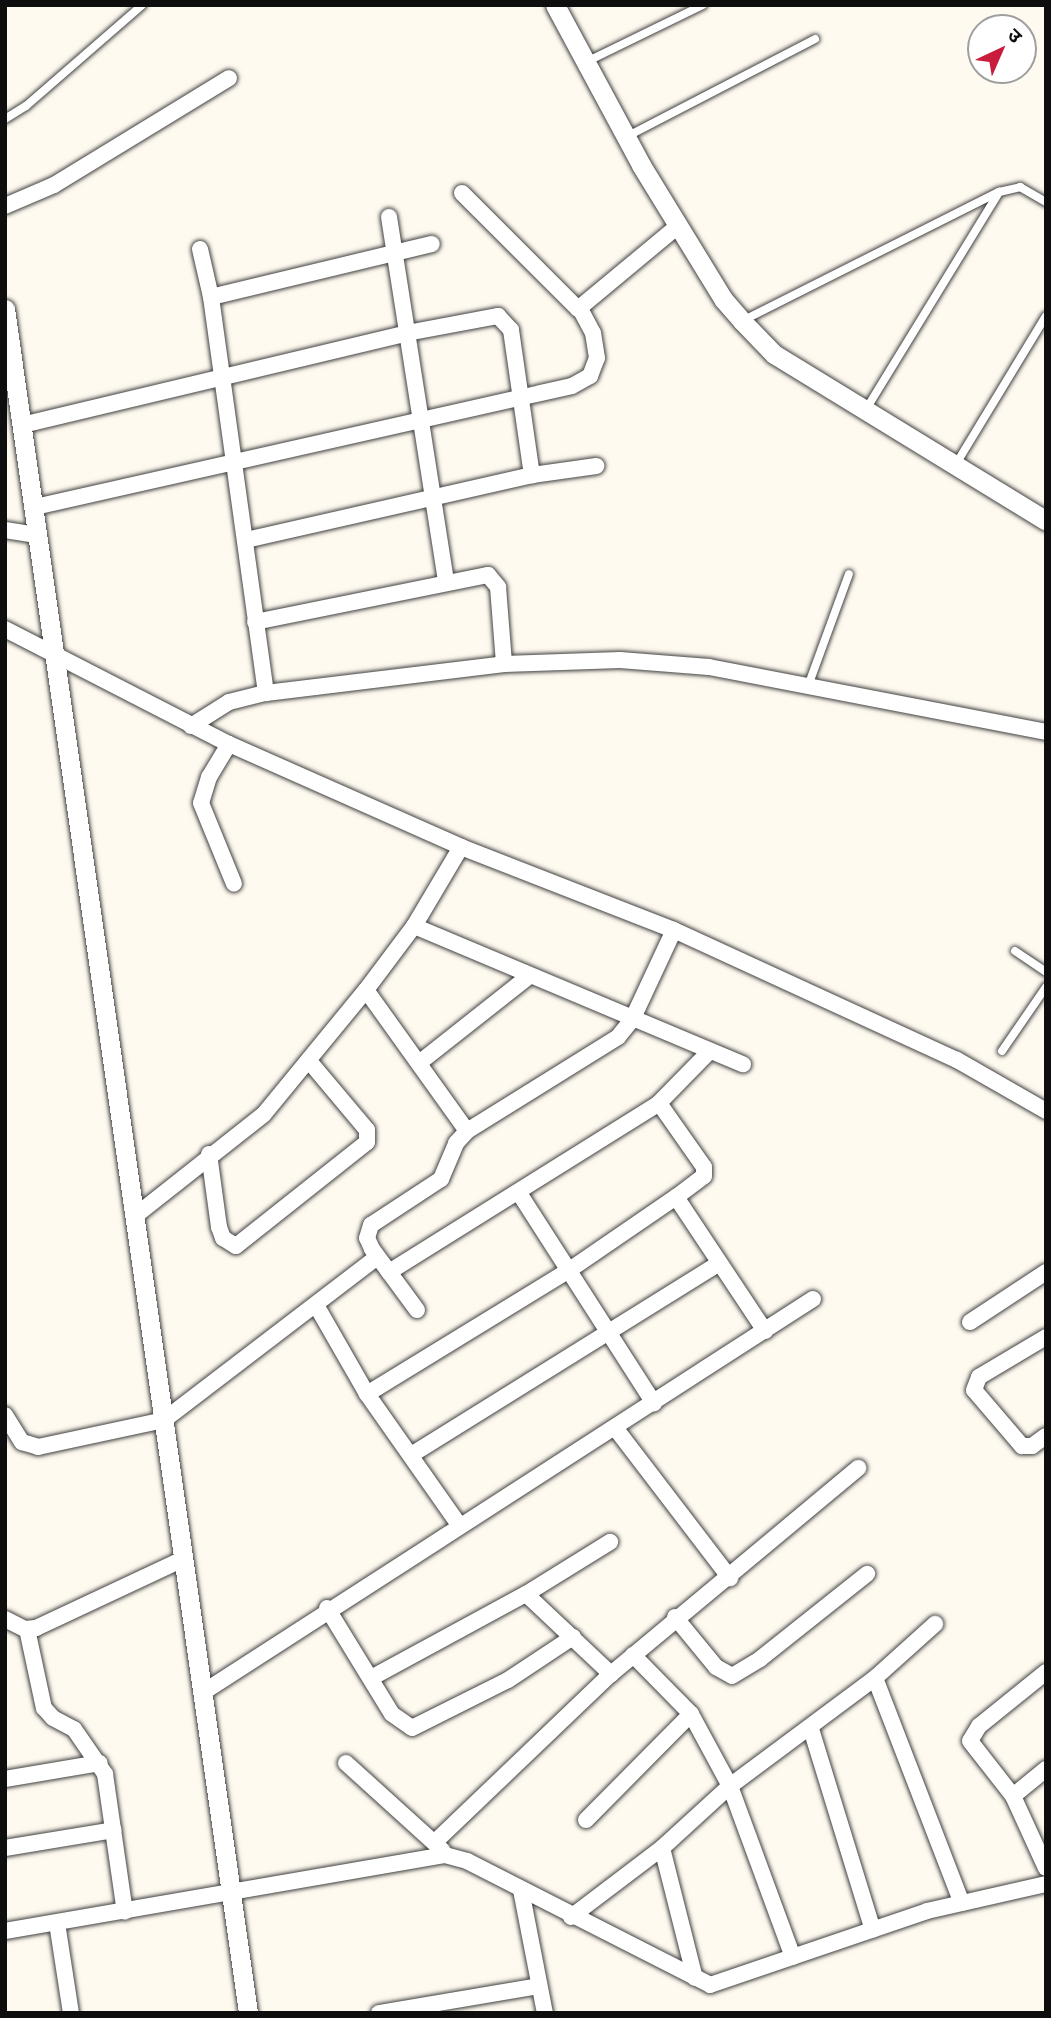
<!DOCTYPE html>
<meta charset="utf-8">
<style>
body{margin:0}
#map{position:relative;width:1051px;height:2018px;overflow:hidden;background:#fffaf0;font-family:"Source Serif 4","Noto Sans Devanagari",serif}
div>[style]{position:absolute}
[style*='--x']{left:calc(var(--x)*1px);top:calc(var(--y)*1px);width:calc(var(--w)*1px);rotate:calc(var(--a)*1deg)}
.roads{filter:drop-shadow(0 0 2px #414141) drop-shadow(0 0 2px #414141)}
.service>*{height:8px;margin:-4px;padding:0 4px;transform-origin:4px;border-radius:4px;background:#fff}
.minor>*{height:16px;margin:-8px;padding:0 8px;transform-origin:8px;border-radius:8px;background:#fff}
.tertiary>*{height:19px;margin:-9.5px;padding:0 9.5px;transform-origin:9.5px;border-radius:9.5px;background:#fff}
span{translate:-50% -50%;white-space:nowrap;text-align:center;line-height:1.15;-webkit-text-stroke:7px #fff;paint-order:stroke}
.frame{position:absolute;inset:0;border:7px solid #0e0e0e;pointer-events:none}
.north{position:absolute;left:967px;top:14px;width:70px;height:70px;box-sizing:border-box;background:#fff;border:2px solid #9f9f9f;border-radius:50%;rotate:44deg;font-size:19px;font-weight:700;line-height:28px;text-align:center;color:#0e0e0e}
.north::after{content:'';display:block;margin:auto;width:24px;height:32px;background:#c91c3c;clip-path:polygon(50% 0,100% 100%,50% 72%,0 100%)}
</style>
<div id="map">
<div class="roads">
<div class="service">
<div style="--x:586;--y:62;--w:130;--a:-26"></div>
<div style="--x:5;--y:119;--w:25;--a:-32"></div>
<div style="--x:26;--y:106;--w:154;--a:-41"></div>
<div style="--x:626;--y:137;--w:213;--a:-27.4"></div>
<div style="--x:742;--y:321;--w:288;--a:-26.7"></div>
<div style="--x:999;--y:192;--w:22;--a:-13"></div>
<div style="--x:1020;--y:187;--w:30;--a:30"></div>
<div style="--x:865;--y:411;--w:257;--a:-58.5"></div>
<div style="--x:956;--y:464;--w:173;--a:-58.7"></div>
<div style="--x:808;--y:686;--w:119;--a:-69.9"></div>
<div style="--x:1015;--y:951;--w:37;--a:34"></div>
<div style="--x:1002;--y:1051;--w:78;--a:-55.5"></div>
</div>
<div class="minor">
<div style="--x:462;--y:193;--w:164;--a:45"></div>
<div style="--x:578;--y:309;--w:130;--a:-39.7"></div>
<div style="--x:5;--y:206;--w:53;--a:-23.2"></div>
<div style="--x:54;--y:185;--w:205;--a:-31.4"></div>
<div style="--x:389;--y:217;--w:369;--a:81.1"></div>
<div style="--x:200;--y:249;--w:49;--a:77.1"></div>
<div style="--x:211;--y:297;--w:400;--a:82.1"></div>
<div style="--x:211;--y:297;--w:227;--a:-13.5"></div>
<div style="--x:22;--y:425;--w:396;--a:-13.4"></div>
<div style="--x:407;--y:333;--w:93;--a:-10.6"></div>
<div style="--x:498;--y:316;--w:19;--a:47"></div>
<div style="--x:511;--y:330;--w:147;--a:81.8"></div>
<div style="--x:35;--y:507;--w:550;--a:-12.7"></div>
<div style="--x:572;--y:386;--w:21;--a:-29"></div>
<div style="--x:590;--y:376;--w:19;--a:-69"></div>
<div style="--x:597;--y:358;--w:25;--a:-99"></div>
<div style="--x:593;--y:333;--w:27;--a:-118"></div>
<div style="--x:5;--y:530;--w:32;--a:9"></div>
<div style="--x:246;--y:540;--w:293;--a:-12.8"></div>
<div style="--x:532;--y:475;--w:65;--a:-8"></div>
<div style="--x:255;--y:622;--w:238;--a:-11.4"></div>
<div style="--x:488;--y:575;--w:16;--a:50"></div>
<div style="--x:498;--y:587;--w:77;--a:85.5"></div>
<div style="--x:5;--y:629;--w:252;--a:27.2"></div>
<div style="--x:229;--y:744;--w:254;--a:23.9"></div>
<div style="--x:461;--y:847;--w:229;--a:21.3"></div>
<div style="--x:674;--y:930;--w:311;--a:24.7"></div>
<div style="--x:957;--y:1060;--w:103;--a:29.8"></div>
<div style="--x:191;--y:726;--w:45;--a:-32.3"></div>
<div style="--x:229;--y:702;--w:38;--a:-14"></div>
<div style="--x:266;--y:693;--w:240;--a:-6.9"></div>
<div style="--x:504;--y:664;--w:116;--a:-2"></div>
<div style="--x:620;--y:660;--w:89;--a:4.5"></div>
<div style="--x:709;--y:667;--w:343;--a:10.9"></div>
<div style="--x:229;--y:744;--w:39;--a:121"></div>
<div style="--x:209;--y:777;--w:27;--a:107"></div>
<div style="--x:201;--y:803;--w:87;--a:67.8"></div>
<div style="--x:461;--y:847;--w:92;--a:120.7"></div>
<div style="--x:414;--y:926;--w:80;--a:126.9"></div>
<div style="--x:366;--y:990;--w:173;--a:54.4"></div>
<div style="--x:414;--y:926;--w:357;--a:22.8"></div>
<div style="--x:419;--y:1063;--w:139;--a:-38.3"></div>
<div style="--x:659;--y:1103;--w:78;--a:54.9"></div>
<div style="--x:704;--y:1167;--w:9;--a:90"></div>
<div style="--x:704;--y:1176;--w:35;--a:143"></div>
<div style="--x:676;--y:1197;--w:161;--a:56.4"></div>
<div style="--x:209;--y:1154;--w:74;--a:82.2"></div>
<div style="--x:219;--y:1227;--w:12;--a:70"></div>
<div style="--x:223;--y:1238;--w:15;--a:32"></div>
<div style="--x:236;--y:1246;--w:167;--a:-38.4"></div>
<div style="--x:367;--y:1142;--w:12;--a:-90"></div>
<div style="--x:367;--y:1130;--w:90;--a:-130"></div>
<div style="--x:519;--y:1193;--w:250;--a:57.3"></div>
<div style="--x:135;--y:1216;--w:164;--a:-38.3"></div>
<div style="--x:264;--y:1114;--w:161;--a:-50.6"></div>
<div style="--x:389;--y:1272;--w:319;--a:-32"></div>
<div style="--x:659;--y:1103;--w:70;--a:-45.6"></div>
<div style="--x:316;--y:1305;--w:103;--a:60.2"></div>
<div style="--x:367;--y:1394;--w:160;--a:54.9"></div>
<div style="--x:417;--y:1310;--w:76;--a:-126.4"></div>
<div style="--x:372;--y:1249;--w:12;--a:-114"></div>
<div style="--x:367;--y:1238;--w:14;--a:-73"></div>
<div style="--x:371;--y:1225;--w:84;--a:-33.3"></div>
<div style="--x:441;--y:1179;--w:39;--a:-67"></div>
<div style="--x:456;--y:1143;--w:16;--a:-47"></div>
<div style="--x:467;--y:1131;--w:178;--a:-31.9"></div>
<div style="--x:618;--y:1037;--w:22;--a:-51"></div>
<div style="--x:632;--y:1020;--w:99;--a:-65"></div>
<div style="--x:970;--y:1322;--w:91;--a:-33.3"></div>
<div style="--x:1046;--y:1337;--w:78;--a:149.2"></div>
<div style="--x:979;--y:1377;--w:14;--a:111"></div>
<div style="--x:974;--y:1390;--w:74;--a:49.4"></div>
<div style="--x:1022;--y:1446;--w:10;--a:0"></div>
<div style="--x:1032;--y:1446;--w:17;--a:-36"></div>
<div style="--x:367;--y:1394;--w:236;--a:-31.5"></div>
<div style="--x:568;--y:1271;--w:131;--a:-34.4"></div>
<div style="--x:5;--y:1415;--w:32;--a:58"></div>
<div style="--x:22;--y:1442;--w:17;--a:17"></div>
<div style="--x:38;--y:1447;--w:129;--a:-12.1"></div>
<div style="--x:164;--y:1420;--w:268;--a:-37.4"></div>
<div style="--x:616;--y:1429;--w:188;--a:52.6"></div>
<div style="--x:411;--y:1455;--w:363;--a:-31.9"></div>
<div style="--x:526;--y:1594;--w:117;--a:43.3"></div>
<div style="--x:327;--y:1608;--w:124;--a:58.5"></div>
<div style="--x:392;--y:1714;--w:24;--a:35"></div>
<div style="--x:412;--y:1728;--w:107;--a:-26.6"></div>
<div style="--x:508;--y:1680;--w:78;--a:-33.5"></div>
<div style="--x:675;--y:1617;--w:65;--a:50.6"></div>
<div style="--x:716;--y:1667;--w:18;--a:29"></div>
<div style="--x:732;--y:1676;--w:33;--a:-31"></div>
<div style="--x:760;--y:1659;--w:137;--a:-38.5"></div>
<div style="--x:5;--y:1619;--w:22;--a:27"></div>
<div style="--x:25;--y:1629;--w:11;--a:-5"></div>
<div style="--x:36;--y:1628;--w:162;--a:-25.1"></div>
<div style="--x:27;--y:1629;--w:81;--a:77.9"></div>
<div style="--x:44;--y:1708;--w:13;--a:48"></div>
<div style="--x:53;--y:1718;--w:24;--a:28"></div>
<div style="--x:74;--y:1729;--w:55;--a:55.4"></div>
<div style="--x:105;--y:1774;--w:139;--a:81.8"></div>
<div style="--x:633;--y:1655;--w:83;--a:45.5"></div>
<div style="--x:691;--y:1714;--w:82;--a:61.6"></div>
<div style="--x:730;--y:1786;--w:182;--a:69.8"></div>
<div style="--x:1046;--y:1672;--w:86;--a:141.1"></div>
<div style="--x:979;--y:1726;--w:17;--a:121"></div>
<div style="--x:970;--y:1741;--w:70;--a:52"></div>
<div style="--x:1013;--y:1796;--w:79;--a:65.4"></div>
<div style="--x:371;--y:1678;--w:176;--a:-28.5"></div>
<div style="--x:526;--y:1594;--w:99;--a:-31.8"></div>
<div style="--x:875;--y:1678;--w:241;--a:68.9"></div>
<div style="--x:202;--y:1693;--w:727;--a:-32.82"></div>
<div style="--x:811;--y:1729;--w:210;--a:72.9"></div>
<div style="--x:346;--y:1763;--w:130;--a:42.2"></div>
<div style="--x:5;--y:1779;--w:96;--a:-9.6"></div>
<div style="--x:1013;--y:1796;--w:43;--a:-39.3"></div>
<div style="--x:586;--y:1820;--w:149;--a:-45.3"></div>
<div style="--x:436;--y:1841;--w:242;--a:-43.7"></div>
<div style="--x:611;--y:1674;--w:322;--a:-39.8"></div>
<div style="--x:5;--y:1848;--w:110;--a:-9.4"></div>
<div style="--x:662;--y:1848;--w:134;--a:75.8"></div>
<div style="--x:521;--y:1890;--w:125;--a:79"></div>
<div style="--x:571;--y:1917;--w:114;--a:-37.2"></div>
<div style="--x:662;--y:1848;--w:92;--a:-42.4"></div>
<div style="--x:730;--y:1786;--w:181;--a:-36.7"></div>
<div style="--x:875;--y:1678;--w:81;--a:-42"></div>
<div style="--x:57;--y:1923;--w:91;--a:81.2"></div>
<div style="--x:5;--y:1931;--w:447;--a:-9.8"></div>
<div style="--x:445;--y:1855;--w:23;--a:15"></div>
<div style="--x:467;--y:1861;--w:273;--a:27"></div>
<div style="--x:710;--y:1985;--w:229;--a:-18.8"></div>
<div style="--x:927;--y:1911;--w:122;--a:-12.8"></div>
<div style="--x:379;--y:2013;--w:161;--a:-9.6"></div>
</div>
<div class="tertiary">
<div style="--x:555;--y:5;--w:182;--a:61.7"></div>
<div style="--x:641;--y:165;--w:157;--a:58.5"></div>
<div style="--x:723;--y:299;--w:29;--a:49"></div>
<div style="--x:742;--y:321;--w:46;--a:45.9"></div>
<div style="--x:774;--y:354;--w:319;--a:31.5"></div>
<div style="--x:5;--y:309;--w:1721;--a:81.88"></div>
</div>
</div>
<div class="frame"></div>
<div class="north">उ</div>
</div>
